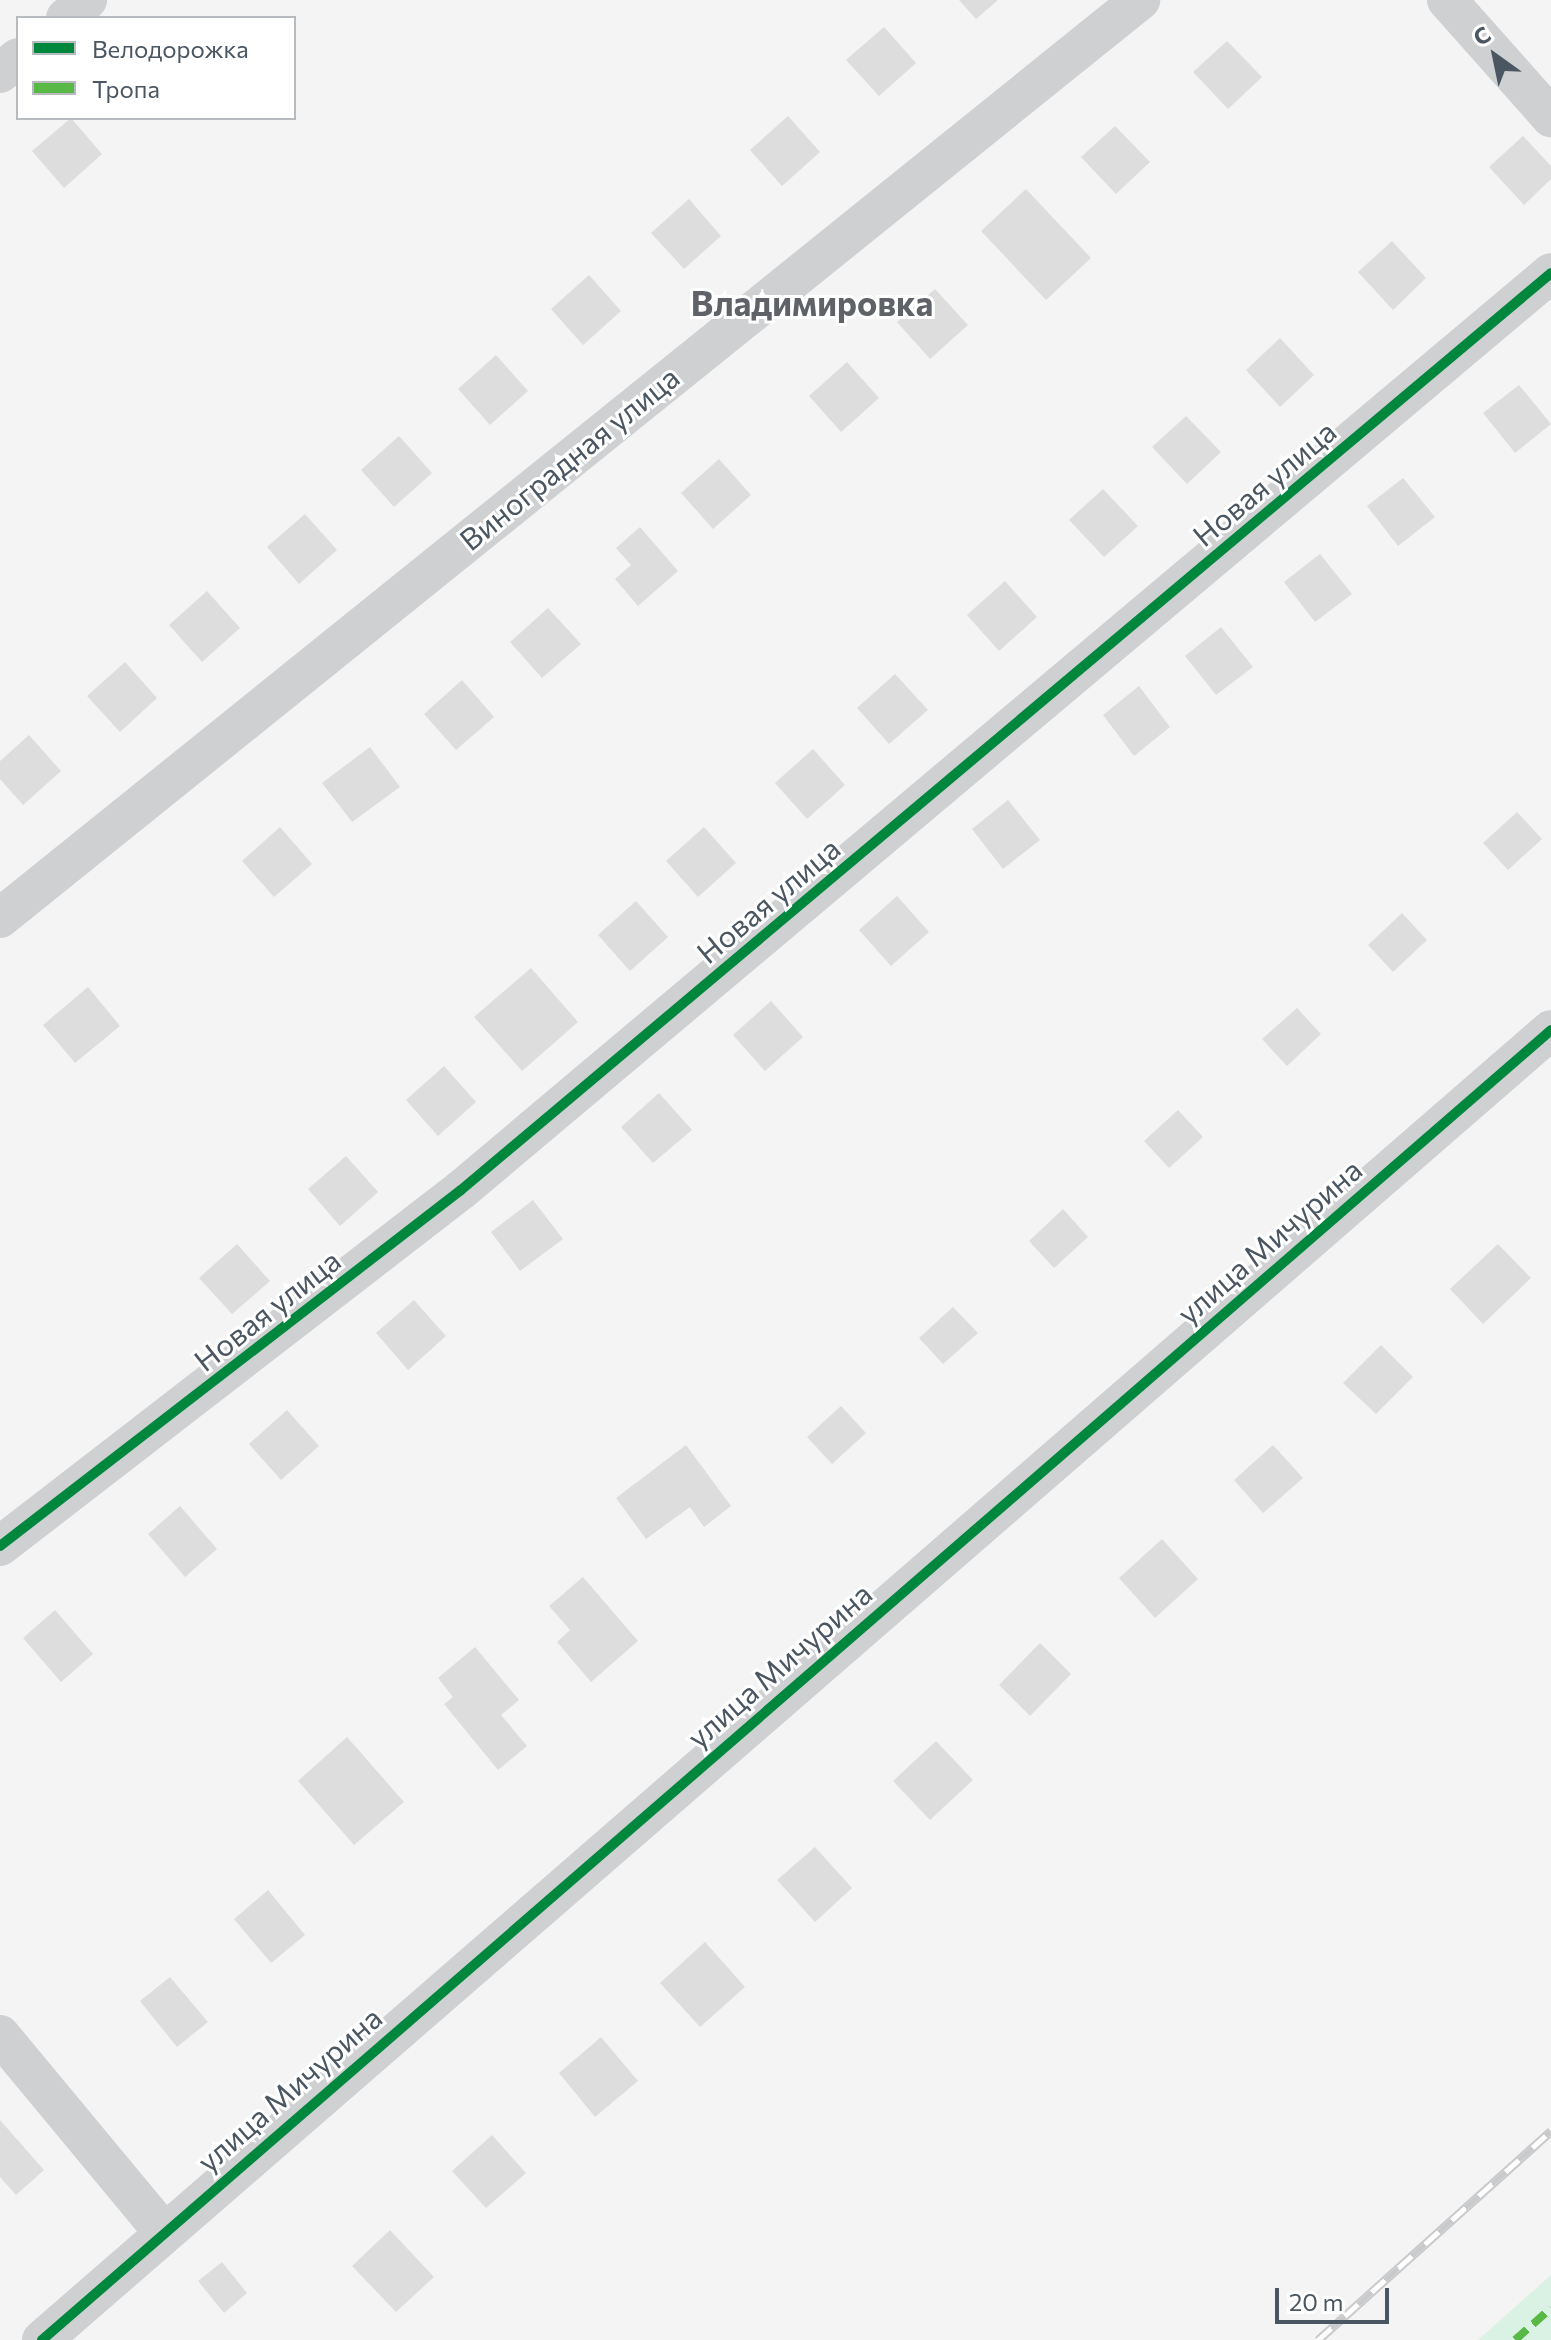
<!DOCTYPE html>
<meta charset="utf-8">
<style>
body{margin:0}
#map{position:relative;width:1551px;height:2340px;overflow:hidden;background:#f4f4f4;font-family:Commissioner,sans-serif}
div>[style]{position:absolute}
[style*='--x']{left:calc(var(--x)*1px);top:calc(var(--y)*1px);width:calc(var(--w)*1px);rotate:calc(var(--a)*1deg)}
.green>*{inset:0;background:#d9f2e3}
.building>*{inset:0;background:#ddddde}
.street>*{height:40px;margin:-20px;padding:0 20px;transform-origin:20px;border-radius:20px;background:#ced0d2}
.rail>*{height:9px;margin-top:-4.5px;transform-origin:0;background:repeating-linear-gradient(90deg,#fff 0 18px,#c9cacc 0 36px);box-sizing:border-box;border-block:2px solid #c9cacc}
.quiet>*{height:8px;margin-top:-4px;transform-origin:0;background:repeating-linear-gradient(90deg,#58b947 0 16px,transparent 0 24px)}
.cycleway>*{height:10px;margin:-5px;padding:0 5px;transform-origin:5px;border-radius:5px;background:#00873e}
span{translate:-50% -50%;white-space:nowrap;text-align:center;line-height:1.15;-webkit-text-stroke:6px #fff;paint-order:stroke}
.street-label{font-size:30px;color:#4a5661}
.quarter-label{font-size:34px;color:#5f6368;font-weight:700}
.legend{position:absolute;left:16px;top:16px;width:280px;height:104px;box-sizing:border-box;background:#fff;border:2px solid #b7bbc0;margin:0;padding:10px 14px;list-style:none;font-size:24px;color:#4a5661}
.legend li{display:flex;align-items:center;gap:16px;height:40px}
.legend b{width:40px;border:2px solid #b7bbc0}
.north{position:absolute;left:1455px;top:16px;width:80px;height:80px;-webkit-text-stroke:6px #fff;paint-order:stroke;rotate:327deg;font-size:22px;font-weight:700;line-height:32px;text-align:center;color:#4a5661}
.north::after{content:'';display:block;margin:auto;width:28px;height:36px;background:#4a5661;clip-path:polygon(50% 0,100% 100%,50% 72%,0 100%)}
.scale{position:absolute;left:1275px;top:2288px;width:114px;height:36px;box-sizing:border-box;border:4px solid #4a5661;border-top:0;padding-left:10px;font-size:24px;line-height:28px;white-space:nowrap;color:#4a5661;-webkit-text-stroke:6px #fff;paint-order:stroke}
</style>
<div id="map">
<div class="green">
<div style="clip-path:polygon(1551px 2275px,1551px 2340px,1478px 2340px)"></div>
</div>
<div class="building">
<div style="clip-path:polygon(959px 0,998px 0,976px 19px)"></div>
<div style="clip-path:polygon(884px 27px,916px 63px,879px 96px,846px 60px)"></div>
<div style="clip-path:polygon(1227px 41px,1262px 77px,1228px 109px,1193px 72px)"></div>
<div style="clip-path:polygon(788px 116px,820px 152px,782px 186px,750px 150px)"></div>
<div style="clip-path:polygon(71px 118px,102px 154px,64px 188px,32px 151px)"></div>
<div style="clip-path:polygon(1115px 126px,1150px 162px,1116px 194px,1081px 157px)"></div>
<div style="clip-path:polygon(1523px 136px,1551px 166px,1551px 179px,1524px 205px,1489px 167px)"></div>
<div style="clip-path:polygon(1026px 189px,1091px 258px,1046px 300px,981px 231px)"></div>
<div style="clip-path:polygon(689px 199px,721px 236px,684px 269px,651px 233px)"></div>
<div style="clip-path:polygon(1392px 241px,1426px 278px,1393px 310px,1358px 272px)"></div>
<div style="clip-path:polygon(589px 275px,621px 311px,583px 345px,551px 309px)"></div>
<div style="clip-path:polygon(935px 289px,968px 325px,930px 359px,897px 322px)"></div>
<div style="clip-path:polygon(1280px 338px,1314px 375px,1280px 407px,1246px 370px)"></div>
<div style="clip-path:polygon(496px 355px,528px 391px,490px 425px,458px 389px)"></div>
<div style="clip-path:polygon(847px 362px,879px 398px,841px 432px,809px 396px)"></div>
<div style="clip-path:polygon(1519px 385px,1551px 424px,1515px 453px,1483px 413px)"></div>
<div style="clip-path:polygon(1186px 416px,1221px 452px,1187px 484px,1152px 447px)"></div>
<div style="clip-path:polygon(399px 436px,432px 473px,394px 507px,361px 470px)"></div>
<div style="clip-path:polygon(719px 459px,751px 495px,713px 529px,681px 493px)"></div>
<div style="clip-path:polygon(1403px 478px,1435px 517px,1398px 546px,1367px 506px)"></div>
<div style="clip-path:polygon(1103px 489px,1138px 526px,1104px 557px,1069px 520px)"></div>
<div style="clip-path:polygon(305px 514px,337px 550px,299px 584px,267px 547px)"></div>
<div style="clip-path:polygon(640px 527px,678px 571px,638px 606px,615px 579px,631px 565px,616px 548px)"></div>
<div style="clip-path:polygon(1320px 554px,1352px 594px,1315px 622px,1284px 582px)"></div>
<div style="clip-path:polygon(1005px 581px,1037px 617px,999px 651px,967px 615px)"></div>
<div style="clip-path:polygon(207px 591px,240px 628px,202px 662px,169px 625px)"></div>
<div style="clip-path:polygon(548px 608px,581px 644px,542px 678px,510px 642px)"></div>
<div style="clip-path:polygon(1221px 627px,1253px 667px,1216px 695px,1185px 656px)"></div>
<div style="clip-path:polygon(125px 662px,157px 698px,120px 732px,87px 696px)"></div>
<div style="clip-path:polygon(895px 674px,928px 710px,889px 744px,857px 708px)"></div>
<div style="clip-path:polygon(462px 680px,494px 717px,456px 750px,424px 714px)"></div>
<div style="clip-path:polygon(1139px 686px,1170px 727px,1134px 756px,1103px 715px)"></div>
<div style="clip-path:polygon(29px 735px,61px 771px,23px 805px,0 779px,0 761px)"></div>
<div style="clip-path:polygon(370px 747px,400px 787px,352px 822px,322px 783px)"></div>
<div style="clip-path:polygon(813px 749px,845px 785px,807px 819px,775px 783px)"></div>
<div style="clip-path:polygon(1008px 800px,1040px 840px,1003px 869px,972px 829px)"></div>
<div style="clip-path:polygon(1517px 812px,1542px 839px,1508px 870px,1483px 843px)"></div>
<div style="clip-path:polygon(280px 827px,312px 864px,274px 897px,242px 861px)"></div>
<div style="clip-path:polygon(704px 827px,736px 863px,698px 897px,666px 861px)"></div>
<div style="clip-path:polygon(897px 896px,929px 932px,891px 966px,859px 930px)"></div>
<div style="clip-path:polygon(636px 901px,668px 937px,630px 971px,598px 935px)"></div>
<div style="clip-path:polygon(1402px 913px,1427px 940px,1393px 972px,1368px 945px)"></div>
<div style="clip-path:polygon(531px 968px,578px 1022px,522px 1071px,474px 1017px)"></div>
<div style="clip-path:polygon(88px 987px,120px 1026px,75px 1063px,43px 1025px)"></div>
<div style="clip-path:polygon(771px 1001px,803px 1037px,765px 1071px,733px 1035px)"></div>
<div style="clip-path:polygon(1297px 1008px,1321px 1034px,1287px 1066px,1262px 1039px)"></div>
<div style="clip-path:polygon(444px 1066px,476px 1102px,438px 1136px,406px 1100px)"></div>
<div style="clip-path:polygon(659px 1093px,692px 1130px,653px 1163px,621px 1127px)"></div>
<div style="clip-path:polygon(1178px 1110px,1203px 1137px,1169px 1168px,1144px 1141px)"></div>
<div style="clip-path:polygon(346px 1156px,378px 1192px,340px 1226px,308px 1189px)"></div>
<div style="clip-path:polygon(533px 1200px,563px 1239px,520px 1271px,491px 1232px)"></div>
<div style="clip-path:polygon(1063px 1209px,1088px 1237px,1054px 1268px,1029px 1241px)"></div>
<div style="clip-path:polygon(237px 1244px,270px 1281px,232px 1314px,199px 1278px)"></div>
<div style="clip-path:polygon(1498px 1244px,1531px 1278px,1483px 1324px,1450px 1289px)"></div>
<div style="clip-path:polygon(414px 1300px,446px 1336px,408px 1370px,376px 1333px)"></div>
<div style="clip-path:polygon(953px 1307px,978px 1333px,943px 1364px,919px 1338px)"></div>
<div style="clip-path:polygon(1381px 1345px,1413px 1377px,1376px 1414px,1343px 1383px)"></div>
<div style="clip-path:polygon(841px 1406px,866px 1433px,832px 1464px,807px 1437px)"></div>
<div style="clip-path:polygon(287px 1410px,319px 1446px,281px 1480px,249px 1444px)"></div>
<div style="clip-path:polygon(686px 1445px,731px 1506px,704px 1527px,690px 1507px,646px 1539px,616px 1498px)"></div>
<div style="clip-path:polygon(1273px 1445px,1303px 1478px,1263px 1513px,1234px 1480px)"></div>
<div style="clip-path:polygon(180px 1506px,217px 1549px,185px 1577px,148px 1534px)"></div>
<div style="clip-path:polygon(1162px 1539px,1198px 1579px,1155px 1618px,1119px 1578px)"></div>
<div style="clip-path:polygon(583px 1577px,638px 1641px,591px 1682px,557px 1642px,570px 1630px,549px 1606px)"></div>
<div style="clip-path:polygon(55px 1610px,93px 1654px,61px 1682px,23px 1638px)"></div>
<div style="clip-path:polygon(1040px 1643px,1071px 1674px,1030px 1716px,999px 1685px)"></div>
<div style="clip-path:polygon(475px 1647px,519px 1700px,501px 1715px,527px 1746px,498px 1770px,444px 1704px,453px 1697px,438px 1678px)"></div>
<div style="clip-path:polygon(347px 1737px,404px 1802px,354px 1845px,298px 1781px)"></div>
<div style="clip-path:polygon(936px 1741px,973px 1780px,930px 1820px,893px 1781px)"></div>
<div style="clip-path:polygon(815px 1847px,852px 1888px,815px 1922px,777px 1880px)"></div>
<div style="clip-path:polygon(268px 1890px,305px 1935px,271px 1963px,234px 1919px)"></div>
<div style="clip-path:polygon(705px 1942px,745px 1987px,700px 2027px,660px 1983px)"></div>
<div style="clip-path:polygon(170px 1977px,208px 2022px,177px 2047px,140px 2001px)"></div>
<div style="clip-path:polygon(601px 2037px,638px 2081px,595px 2117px,559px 2073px)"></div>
<div style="clip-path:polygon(0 2120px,44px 2170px,16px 2195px,0 2177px)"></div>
<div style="clip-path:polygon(492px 2135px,526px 2173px,486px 2208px,452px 2171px)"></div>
<div style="clip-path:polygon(390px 2230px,434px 2277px,396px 2312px,352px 2266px)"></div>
<div style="clip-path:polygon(222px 2262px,247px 2293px,224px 2313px,198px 2281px)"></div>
</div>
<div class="street">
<div style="--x:1447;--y:0;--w:157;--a:48.4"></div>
<div style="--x:66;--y:18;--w:28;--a:-41"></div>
<div style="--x:0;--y:73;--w:23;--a:-40"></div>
<div style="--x:0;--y:918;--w:1464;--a:-38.84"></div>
<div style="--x:0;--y:1546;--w:582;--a:-37.68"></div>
<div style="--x:461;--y:1190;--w:1424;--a:-40.07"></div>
<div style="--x:0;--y:2035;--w:254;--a:50.3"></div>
<div style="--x:42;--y:2340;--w:1998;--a:-40.96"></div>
</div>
<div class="rail">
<div style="--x:1318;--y:2340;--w:313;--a:-41.9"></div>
</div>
<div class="quiet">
<div style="--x:1515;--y:2340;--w:48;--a:-41.6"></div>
</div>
<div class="cycleway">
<div style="--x:0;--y:1546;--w:582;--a:-37.68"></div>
<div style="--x:461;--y:1190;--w:1424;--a:-40.07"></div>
<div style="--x:42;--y:2340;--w:1998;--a:-40.96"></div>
</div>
<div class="street-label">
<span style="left:569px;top:458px;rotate:-39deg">Виноградная улица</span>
<span style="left:1264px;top:483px;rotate:-40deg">Новая улица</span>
<span style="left:768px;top:900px;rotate:-40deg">Новая улица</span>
<span style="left:1269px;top:1241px;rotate:-41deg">улица Мичурина</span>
<span style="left:267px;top:1310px;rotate:-38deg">Новая улица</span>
<span style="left:779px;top:1665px;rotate:-41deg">улица Мичурина</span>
<span style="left:289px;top:2089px;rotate:-41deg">улица Мичурина</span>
</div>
<div class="quarter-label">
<span style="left:812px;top:303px">Владимировка</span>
</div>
<ul class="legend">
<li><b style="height:10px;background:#00873e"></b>Велодорожка</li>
<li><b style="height:10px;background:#58b947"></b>Тропа</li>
</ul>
<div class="north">С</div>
<div class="scale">20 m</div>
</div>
